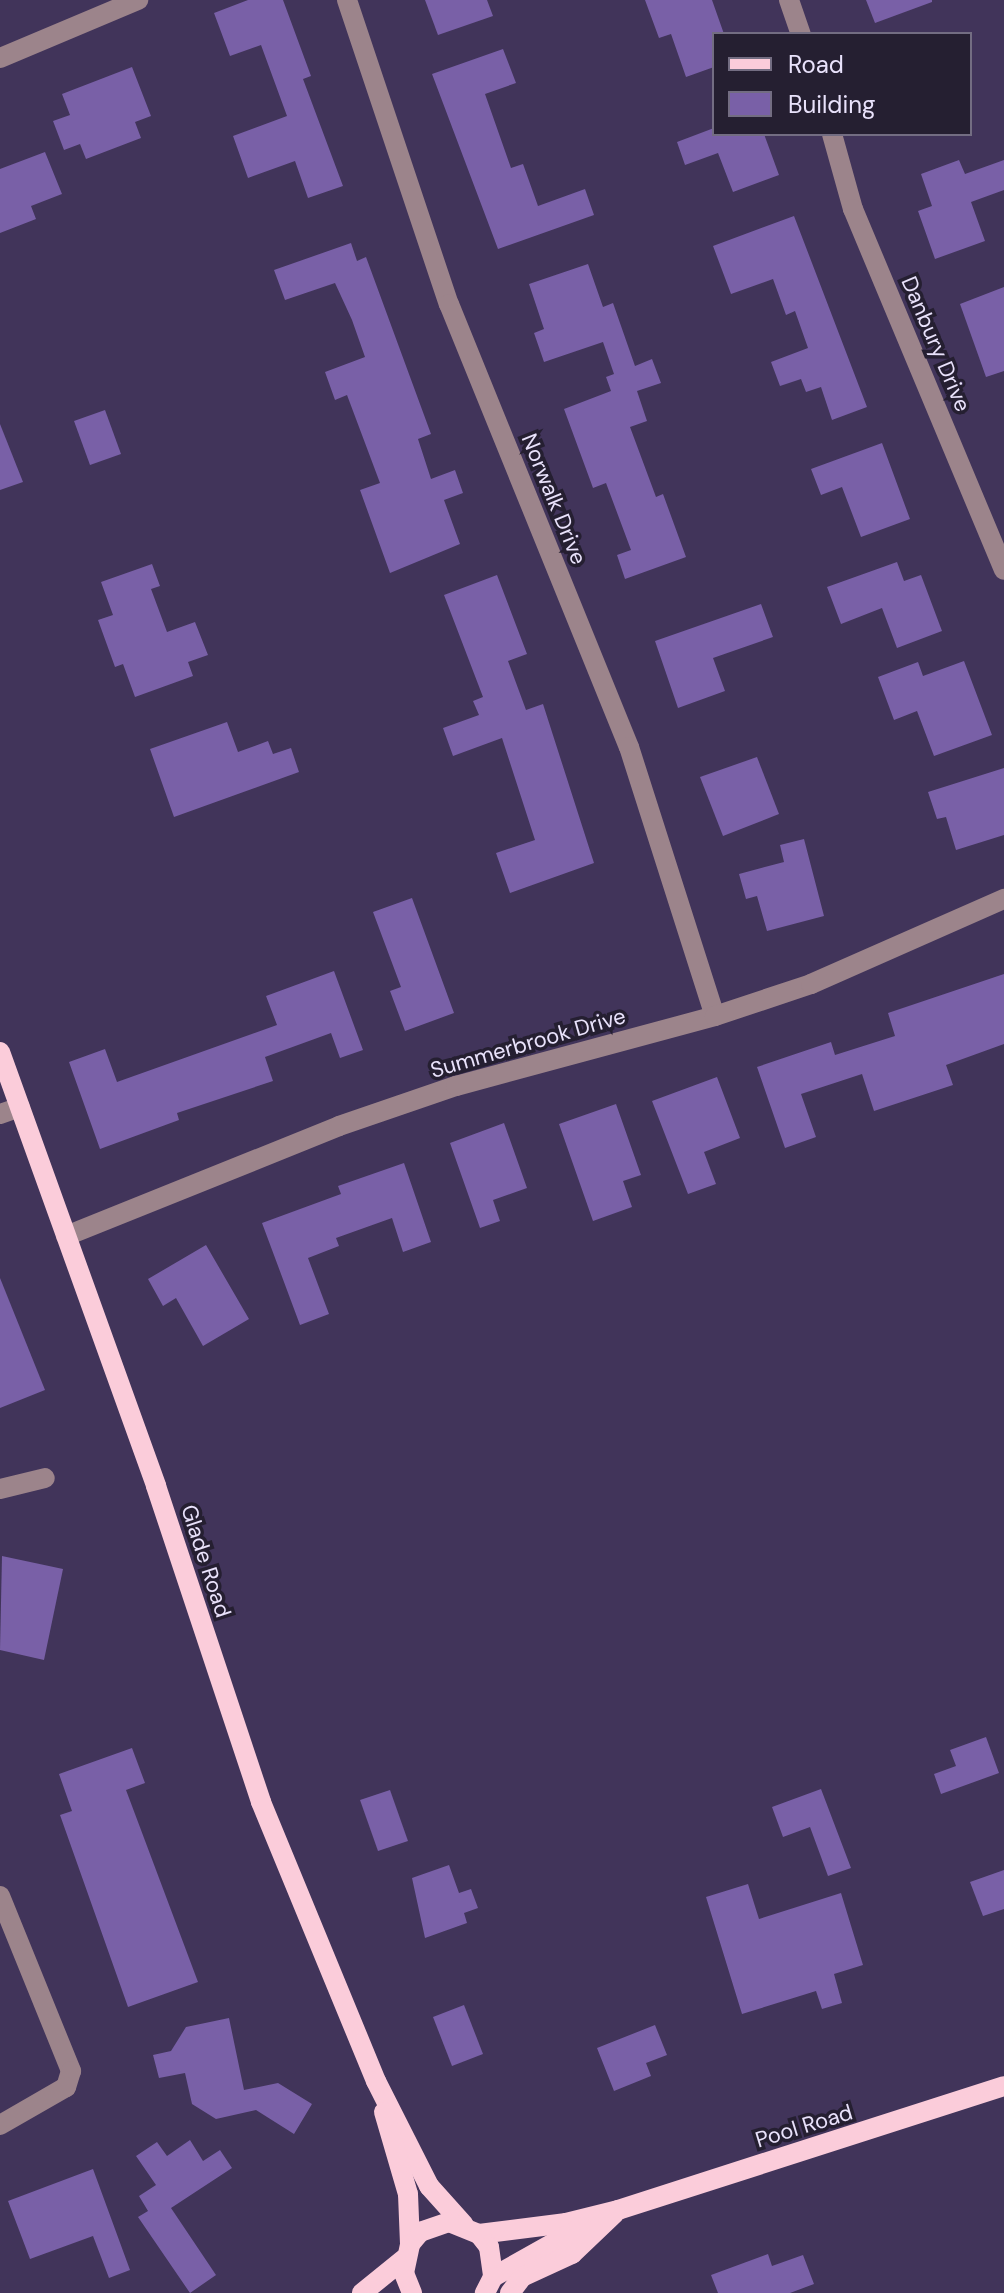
<!DOCTYPE html>
<style>
body{margin:0}
#map{position:relative;width:1004px;height:2293px;overflow:hidden;background:#41345a;font-family:"DM Sans",sans-serif}
div>[style]{position:absolute}
[style*='--x']{left:calc(var(--x)*1px);top:calc(var(--y)*1px);width:calc(var(--w)*1px);rotate:calc(var(--a)*1deg)}
.building>*{inset:0;background:#7960a7}
.minor>*{height:20px;margin:-10px;padding:0 10px;transform-origin:10px;border-radius:10px;background:#9c848b}
.major>*{height:20px;margin:-10px;padding:0 10px;transform-origin:10px;border-radius:10px;background:#fbccda}
span{translate:-50% -50%;white-space:nowrap;text-align:center;line-height:1.15;-webkit-text-stroke:7px #251f31;paint-order:stroke}
.street-label{font-size:22px;color:#e9e2fb}
.legend{position:absolute;left:712px;top:32px;width:260px;height:104px;box-sizing:border-box;background:#251f31;border:2px solid #736d82;margin:0;padding:10px 14px;list-style:none;font-size:24px;color:#e9e2fb}
.legend li{display:flex;align-items:center;gap:16px;height:40px}
.legend b{width:40px;border:2px solid #736d82}
</style>
<div id="map">
<div class="building">
<div style="clip-path:polygon(248px 0,283px 0,311px 76px,303px 79px,343px 186px,308px 198px,295px 161px,248px 178px,233px 136px,287px 116px,261px 45px,230px 56px,214px 13px)"></div>
<div style="clip-path:polygon(425px 0,487px 0,493px 16px,438px 35px)"></div>
<div style="clip-path:polygon(645px 0,712px 0,724px 34px,714px 34px,714px 67px,686px 77px,671px 34px,659px 38px)"></div>
<div style="clip-path:polygon(866px 0,932px 0,932px 2px,875px 23px)"></div>
<div style="clip-path:polygon(503px 49px,516px 83px,485px 94px,511px 168px,523px 164px,538px 206px,585px 189px,594px 215px,498px 249px,432px 74px)"></div>
<div style="clip-path:polygon(132px 67px,151px 116px,135px 122px,141px 138px,86px 159px,80px 144px,64px 150px,53px 121px,70px 115px,62px 94px)"></div>
<div style="clip-path:polygon(714px 128px,714px 134px,764px 134px,779px 175px,733px 192px,718px 153px,685px 165px,677px 142px)"></div>
<div style="clip-path:polygon(45px 152px,62px 194px,31px 206px,36px 219px,0 233px,0 169px)"></div>
<div style="clip-path:polygon(959px 160px,965px 174px,1004px 160px,1004px 190px,971px 202px,985px 241px,935px 259px,918px 211px,932px 206px,921px 174px)"></div>
<div style="clip-path:polygon(794px 216px,867px 407px,832px 420px,821px 387px,806px 392px,801px 379px,780px 386px,771px 362px,808px 348px,795px 311px,786px 315px,773px 279px,731px 294px,713px 246px)"></div>
<div style="clip-path:polygon(351px 243px,357px 261px,366px 257px,431px 434px,418px 439px,431px 479px,455px 470px,463px 493px,444px 500px,460px 544px,390px 573px,360px 490px,380px 483px,347px 395px,335px 400px,325px 372px,365px 357px,352px 320px,335px 283px,285px 300px,274px 270px)"></div>
<div style="clip-path:polygon(588px 264px,603px 307px,613px 303px,635px 366px,652px 359px,661px 383px,637px 391px,647px 421px,630px 427px,656px 497px,663px 494px,686px 557px,625px 579px,617px 555px,631px 550px,606px 483px,593px 488px,564px 409px,611px 391px,606px 377px,614px 374px,603px 342px,544px 362px,534px 333px,544px 329px,529px 284px)"></div>
<div style="clip-path:polygon(1004px 287px,1004px 371px,986px 377px,960px 304px)"></div>
<div style="clip-path:polygon(105px 410px,121px 454px,90px 465px,74px 421px)"></div>
<div style="clip-path:polygon(0 424px,23px 482px,0 490px)"></div>
<div style="clip-path:polygon(882px 443px,910px 519px,861px 537px,842px 487px,821px 495px,811px 469px)"></div>
<div style="clip-path:polygon(897px 562px,904px 581px,921px 575px,942px 631px,897px 648px,882px 608px,841px 624px,827px 587px)"></div>
<div style="clip-path:polygon(152px 564px,160px 586px,151px 589px,167px 632px,195px 622px,208px 655px,188px 662px,193px 676px,135px 697px,123px 664px,115px 667px,98px 620px,113px 615px,101px 582px)"></div>
<div style="clip-path:polygon(497px 575px,527px 654px,508px 661px,526px 710px,543px 704px,594px 863px,510px 893px,496px 853px,535px 840px,502px 738px,453px 756px,443px 728px,479px 715px,473px 701px,483px 697px,444px 595px)"></div>
<div style="clip-path:polygon(761px 604px,773px 637px,713px 658px,725px 691px,678px 708px,655px 641px)"></div>
<div style="clip-path:polygon(964px 661px,992px 735px,934px 756px,917px 711px,894px 720px,878px 677px,918px 662px,923px 676px)"></div>
<div style="clip-path:polygon(227px 722px,238px 752px,268px 741px,273px 754px,291px 748px,299px 772px,174px 817px,150px 749px)"></div>
<div style="clip-path:polygon(757px 757px,779px 814px,723px 836px,700px 777px)"></div>
<div style="clip-path:polygon(1004px 768px,1004px 835px,956px 850px,946px 817px,937px 819px,928px 792px)"></div>
<div style="clip-path:polygon(804px 839px,824px 916px,767px 931px,757px 896px,746px 899px,739px 874px,784px 862px,780px 845px)"></div>
<div style="clip-path:polygon(412px 898px,454px 1013px,405px 1031px,390px 991px,401px 987px,373px 912px)"></div>
<div style="clip-path:polygon(334px 971px,363px 1050px,340px 1058px,331px 1033px,265px 1057px,273px 1081px,177px 1113px,179px 1120px,100px 1149px,69px 1062px,105px 1049px,117px 1082px,277px 1025px,266px 996px)"></div>
<div style="clip-path:polygon(1004px 974px,1004px 1044px,946px 1065px,953px 1085px,874px 1111px,862px 1074px,801px 1094px,816px 1137px,785px 1148px,757px 1067px,831px 1042px,835px 1055px,895px 1036px,888px 1013px)"></div>
<div style="clip-path:polygon(717px 1077px,740px 1138px,704px 1152px,716px 1184px,688px 1194px,652px 1101px)"></div>
<div style="clip-path:polygon(616px 1104px,641px 1175px,623px 1181px,632px 1207px,593px 1221px,559px 1124px)"></div>
<div style="clip-path:polygon(504px 1123px,527px 1188px,493px 1200px,500px 1221px,480px 1228px,450px 1143px)"></div>
<div style="clip-path:polygon(404px 1163px,431px 1242px,403px 1252px,392px 1218px,336px 1238px,339px 1246px,308px 1258px,329px 1314px,300px 1325px,262px 1223px,341px 1194px,338px 1186px)"></div>
<div style="clip-path:polygon(206px 1245px,249px 1319px,203px 1346px,176px 1298px,163px 1306px,148px 1279px)"></div>
<div style="clip-path:polygon(0 1278px,45px 1390px,0 1408px)"></div>
<div style="clip-path:polygon(2px 1556px,63px 1569px,44px 1660px,0 1650px)"></div>
<div style="clip-path:polygon(986px 1737px,999px 1773px,941px 1794px,934px 1774px,956px 1766px,950px 1750px)"></div>
<div style="clip-path:polygon(132px 1748px,145px 1783px,126px 1790px,198px 1982px,128px 2007px,60px 1815px,72px 1811px,59px 1774px)"></div>
<div style="clip-path:polygon(821px 1789px,851px 1868px,828px 1876px,810px 1827px,783px 1837px,772px 1807px)"></div>
<div style="clip-path:polygon(390px 1790px,408px 1841px,378px 1851px,360px 1800px)"></div>
<div style="clip-path:polygon(449px 1865px,459px 1893px,471px 1889px,478px 1908px,464px 1913px,467px 1923px,425px 1938px,412px 1878px)"></div>
<div style="clip-path:polygon(1004px 1870px,1004px 1909px,983px 1916px,970px 1882px)"></div>
<div style="clip-path:polygon(748px 1884px,759px 1919px,841px 1893px,863px 1965px,834px 1974px,842px 2003px,822px 2009px,816px 1991px,742px 2014px,706px 1897px)"></div>
<div style="clip-path:polygon(464px 2005px,483px 2054px,452px 2066px,433px 2017px)"></div>
<div style="clip-path:polygon(229px 2018px,244px 2090px,278px 2083px,312px 2104px,294px 2134px,256px 2110px,216px 2119px,192px 2104px,185px 2073px,159px 2078px,153px 2055px,171px 2051px,186px 2027px)"></div>
<div style="clip-path:polygon(655px 2025px,667px 2055px,646px 2063px,651px 2076px,614px 2091px,597px 2048px)"></div>
<div style="clip-path:polygon(190px 2140px,203px 2161px,220px 2150px,232px 2168px,171px 2208px,216px 2275px,190px 2293px,138px 2217px,148px 2211px,139px 2196px,156px 2185px,136px 2156px,157px 2142px,167px 2156px)"></div>
<div style="clip-path:polygon(93px 2169px,130px 2270px,109px 2278px,93px 2236px,30px 2259px,8px 2201px)"></div>
<div style="clip-path:polygon(768px 2254px,772px 2266px,803px 2255px,814px 2284px,790px 2293px,718px 2293px,711px 2275px)"></div>
</div>
<div class="minor">
<div style="--x:347;--y:0;--w:321;--a:71.5"></div>
<div style="--x:449;--y:304;--w:478;--a:67.9"></div>
<div style="--x:629;--y:747;--w:282;--a:72.3"></div>
<div style="--x:789;--y:0;--w:36;--a:71"></div>
<div style="--x:0;--y:58;--w:150;--a:-22.8"></div>
<div style="--x:832;--y:134;--w:78;--a:74.4"></div>
<div style="--x:853;--y:209;--w:391;--a:67.3"></div>
<div style="--x:0;--y:1114;--w:21;--a:-19"></div>
<div style="--x:66;--y:1236;--w:294;--a:-21.9"></div>
<div style="--x:339;--y:1126;--w:124;--a:-18.9"></div>
<div style="--x:456;--y:1086;--w:268;--a:-15.1"></div>
<div style="--x:715;--y:1016;--w:101;--a:-18.4"></div>
<div style="--x:811;--y:984;--w:211;--a:-23.8"></div>
<div style="--x:0;--y:1489;--w:46;--a:-13.7"></div>
<div style="--x:0;--y:1896;--w:189;--a:67.9"></div>
<div style="--x:71;--y:2071;--w:17;--a:107"></div>
<div style="--x:66;--y:2087;--w:76;--a:150.1"></div>
</div>
<div class="major">
<div style="--x:0;--y:1052;--w:461;--a:70.2"></div>
<div style="--x:156;--y:1486;--w:333;--a:71.6"></div>
<div style="--x:261;--y:1802;--w:302;--a:67.6"></div>
<div style="--x:376;--y:2081;--w:118;--a:63.2"></div>
<div style="--x:429;--y:2186;--w:52;--a:48.1"></div>
<div style="--x:384;--y:2112;--w:85;--a:73.7"></div>
<div style="--x:408;--y:2194;--w:50;--a:87.7"></div>
<div style="--x:479;--y:2234;--w:88;--a:-7.2"></div>
<div style="--x:566;--y:2223;--w:54;--a:-14"></div>
<div style="--x:618;--y:2210;--w:405;--a:-17.8"></div>
<div style="--x:493;--y:2277;--w:102;--a:-29.3"></div>
<div style="--x:362;--y:2293;--w:54;--a:-39"></div>
<div style="--x:412;--y:2293;--w:22;--a:-112"></div>
<div style="--x:404;--y:2273;--w:30;--a:-78"></div>
<div style="--x:410;--y:2244;--w:16;--a:-50"></div>
<div style="--x:420;--y:2232;--w:31;--a:-19"></div>
<div style="--x:449;--y:2222;--w:32;--a:22"></div>
<div style="--x:479;--y:2234;--w:16;--a:52"></div>
<div style="--x:489;--y:2247;--w:30;--a:82"></div>
<div style="--x:493;--y:2277;--w:18;--a:117"></div>
<div style="--x:510;--y:2293;--w:20;--a:-53"></div>
<div style="--x:522;--y:2277;--w:55;--a:-24.7"></div>
<div style="--x:572;--y:2254;--w:59;--a:-43.6"></div>
</div>
<div class="street-label">
<span style="left:936px;top:344px;rotate:67deg">Danbury Drive</span>
<span style="left:554px;top:499px;rotate:68deg">Norwalk Drive</span>
<span style="left:528px;top:1043px;rotate:-16deg">Summerbrook Drive</span>
<span style="left:206px;top:1561px;rotate:72deg">Glade Road</span>
<span style="left:804px;top:2126px;rotate:-17deg">Pool Road</span>
</div>
<ul class="legend">
<li><b style="height:10px;background:#fbccda"></b>Road</li>
<li><b style="height:22px;background:#7960a7"></b>Building</li>
</ul>
</div>
